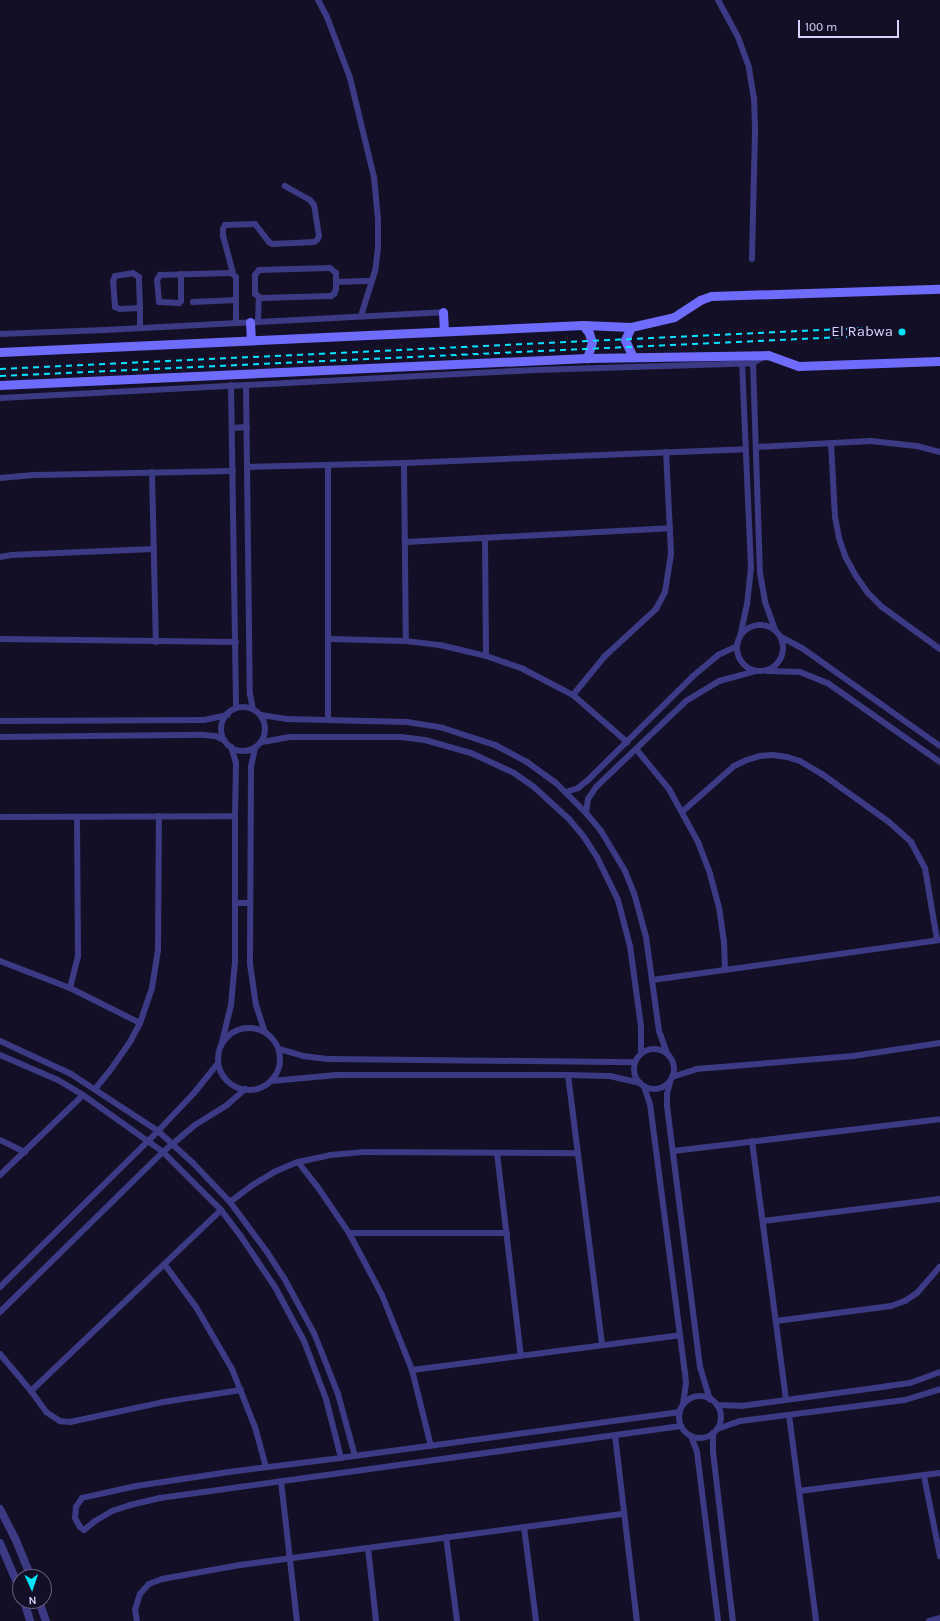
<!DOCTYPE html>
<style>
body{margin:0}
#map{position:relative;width:940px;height:1621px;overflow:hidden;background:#130f26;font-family:Karla,sans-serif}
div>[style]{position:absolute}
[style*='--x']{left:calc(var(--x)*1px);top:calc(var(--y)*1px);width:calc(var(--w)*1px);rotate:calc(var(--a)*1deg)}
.minor>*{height:6px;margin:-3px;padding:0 3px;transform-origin:3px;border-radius:3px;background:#3d3a85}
.minor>.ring{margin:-3px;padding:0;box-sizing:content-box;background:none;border:6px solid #3d3a85;border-radius:50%}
.tertiary>*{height:8px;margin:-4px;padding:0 4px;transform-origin:4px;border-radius:4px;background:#3d3a85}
.secondary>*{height:9px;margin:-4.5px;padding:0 4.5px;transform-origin:4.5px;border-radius:4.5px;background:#6f6bff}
.rail>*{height:2px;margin-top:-1px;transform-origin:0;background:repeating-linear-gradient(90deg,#00e5ff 0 6px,transparent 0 11px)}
.dots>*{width:11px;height:11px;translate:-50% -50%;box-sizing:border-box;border:2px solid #130f26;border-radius:50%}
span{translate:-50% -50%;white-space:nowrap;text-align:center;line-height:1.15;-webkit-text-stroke:4px #130f26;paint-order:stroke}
.poi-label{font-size:15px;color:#d9d4ff}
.right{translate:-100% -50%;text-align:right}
.north{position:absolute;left:12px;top:1569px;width:40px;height:40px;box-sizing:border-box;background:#130f26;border:1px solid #625e7d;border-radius:50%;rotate:177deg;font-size:11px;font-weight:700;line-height:16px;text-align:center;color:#d9d4ff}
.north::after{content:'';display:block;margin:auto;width:14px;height:18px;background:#00e5ff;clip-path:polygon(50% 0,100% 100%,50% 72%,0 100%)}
.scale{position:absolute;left:798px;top:20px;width:101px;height:18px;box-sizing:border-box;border:2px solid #d9d4ff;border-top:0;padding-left:5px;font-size:12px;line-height:14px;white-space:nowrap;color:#d9d4ff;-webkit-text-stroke:3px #130f26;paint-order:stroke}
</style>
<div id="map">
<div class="minor">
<div style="--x:318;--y:0;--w:19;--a:62"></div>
<div style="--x:327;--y:17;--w:65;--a:69.3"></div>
<div style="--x:350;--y:78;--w:102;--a:76.4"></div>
<div style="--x:374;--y:177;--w:42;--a:84.6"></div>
<div style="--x:378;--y:219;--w:29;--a:90"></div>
<div style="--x:378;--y:248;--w:23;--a:97"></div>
<div style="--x:375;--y:271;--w:47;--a:107.3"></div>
<div style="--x:718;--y:0;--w:42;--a:61.6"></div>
<div style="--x:738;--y:37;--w:33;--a:70"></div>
<div style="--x:749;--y:68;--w:30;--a:81"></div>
<div style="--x:754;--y:98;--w:35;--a:88"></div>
<div style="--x:755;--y:133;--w:126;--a:91.4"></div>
<div style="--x:330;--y:268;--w:8;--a:40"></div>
<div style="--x:336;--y:273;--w:16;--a:90"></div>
<div style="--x:336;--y:289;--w:5;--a:112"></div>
<div style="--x:334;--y:294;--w:4;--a:146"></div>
<div style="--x:331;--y:296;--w:70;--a:178.4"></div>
<div style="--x:261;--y:298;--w:7;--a:-146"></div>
<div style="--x:255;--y:294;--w:19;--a:-90"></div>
<div style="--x:255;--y:275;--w:6;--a:-51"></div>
<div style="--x:259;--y:270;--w:71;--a:-1.6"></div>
<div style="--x:233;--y:273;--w:38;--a:-105"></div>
<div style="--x:223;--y:236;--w:7;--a:-90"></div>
<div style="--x:223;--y:229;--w:4;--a:-63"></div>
<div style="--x:225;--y:225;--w:30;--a:-2"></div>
<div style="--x:255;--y:224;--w:23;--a:52"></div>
<div style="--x:269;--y:242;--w:4;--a:27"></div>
<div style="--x:273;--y:244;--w:41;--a:-2.8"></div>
<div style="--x:314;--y:242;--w:4;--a:-34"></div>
<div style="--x:317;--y:240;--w:4;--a:-63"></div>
<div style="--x:319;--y:236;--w:31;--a:-99"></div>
<div style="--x:314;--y:205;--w:6;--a:-129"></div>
<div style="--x:310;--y:200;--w:29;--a:-151"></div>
<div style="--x:181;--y:274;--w:27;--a:90"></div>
<div style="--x:181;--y:301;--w:3;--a:135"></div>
<div style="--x:179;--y:303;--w:20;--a:-177"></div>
<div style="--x:159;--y:302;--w:22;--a:-95"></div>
<div style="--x:157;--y:280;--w:6;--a:-59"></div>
<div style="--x:160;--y:275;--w:71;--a:-1.6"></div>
<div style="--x:231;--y:273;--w:6;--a:39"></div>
<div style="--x:236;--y:277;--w:46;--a:90"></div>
<div style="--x:336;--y:282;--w:36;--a:-2"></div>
<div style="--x:193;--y:302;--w:43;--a:-2.7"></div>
<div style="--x:140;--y:308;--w:20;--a:177"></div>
<div style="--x:120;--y:309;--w:5;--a:-158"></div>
<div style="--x:115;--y:307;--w:26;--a:-94"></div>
<div style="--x:113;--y:281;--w:5;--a:-68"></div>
<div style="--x:115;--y:276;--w:18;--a:-9"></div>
<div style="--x:133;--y:273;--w:7;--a:34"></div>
<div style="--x:139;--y:277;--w:3;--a:90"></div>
<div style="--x:139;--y:280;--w:28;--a:88"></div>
<div style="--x:140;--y:308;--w:20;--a:90"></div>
<div style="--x:258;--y:321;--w:23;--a:-88"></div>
<div style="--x:0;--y:334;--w:105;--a:-2.2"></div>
<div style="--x:105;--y:330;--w:338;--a:-3"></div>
<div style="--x:753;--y:363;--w:210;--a:88.1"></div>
<div style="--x:760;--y:573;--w:29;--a:80"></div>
<div style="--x:765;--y:602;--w:30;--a:70"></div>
<div style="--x:231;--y:385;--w:323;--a:89.1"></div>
<div style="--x:246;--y:385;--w:309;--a:89.3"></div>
<div style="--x:250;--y:694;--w:15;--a:79"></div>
<div style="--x:0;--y:398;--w:536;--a:-3"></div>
<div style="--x:535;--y:370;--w:218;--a:-1.8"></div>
<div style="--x:753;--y:363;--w:16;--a:-30"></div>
<div style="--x:232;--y:428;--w:15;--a:-4"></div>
<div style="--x:831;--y:443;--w:74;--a:86.9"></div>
<div style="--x:835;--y:517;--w:21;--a:79"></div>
<div style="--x:839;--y:538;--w:21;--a:71"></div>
<div style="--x:846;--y:558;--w:21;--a:61"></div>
<div style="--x:856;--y:576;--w:21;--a:55"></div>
<div style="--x:868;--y:593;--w:20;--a:45"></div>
<div style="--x:882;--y:607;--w:72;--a:35.9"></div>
<div style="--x:756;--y:447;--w:115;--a:-3"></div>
<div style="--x:871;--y:441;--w:46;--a:6.2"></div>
<div style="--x:917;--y:446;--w:24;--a:15"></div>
<div style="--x:404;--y:463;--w:178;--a:89.4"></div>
<div style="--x:247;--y:467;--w:157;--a:-1.5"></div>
<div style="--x:404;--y:463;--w:342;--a:-2.3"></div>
<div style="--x:152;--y:472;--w:170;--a:88.7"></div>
<div style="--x:0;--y:478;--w:37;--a:-5"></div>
<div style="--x:37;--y:475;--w:196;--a:-1.2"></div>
<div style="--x:485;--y:538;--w:118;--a:89.5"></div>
<div style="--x:406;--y:542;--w:264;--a:-3"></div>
<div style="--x:0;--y:557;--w:11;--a:-10"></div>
<div style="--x:11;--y:555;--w:143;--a:-2.4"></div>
<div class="ring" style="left:737px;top:625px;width:40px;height:40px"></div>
<div style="--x:740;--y:637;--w:33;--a:-78"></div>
<div style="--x:747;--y:605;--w:37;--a:-84"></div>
<div style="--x:751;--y:568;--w:205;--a:-92.5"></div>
<div style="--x:781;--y:637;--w:24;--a:28"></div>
<div style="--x:802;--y:648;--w:169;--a:35.4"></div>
<div style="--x:0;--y:639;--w:236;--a:0.7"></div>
<div style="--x:328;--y:639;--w:78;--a:1.5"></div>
<div style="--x:406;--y:641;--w:34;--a:7"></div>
<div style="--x:440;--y:645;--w:47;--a:13.4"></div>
<div style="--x:486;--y:656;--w:39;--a:19"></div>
<div style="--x:523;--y:669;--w:56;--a:27.5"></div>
<div style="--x:573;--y:695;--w:72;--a:41"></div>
<div style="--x:768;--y:671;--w:32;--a:2"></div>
<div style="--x:800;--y:672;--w:31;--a:22"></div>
<div style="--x:829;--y:684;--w:136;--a:35.1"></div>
<div style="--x:573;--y:695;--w:49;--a:-50.8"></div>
<div style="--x:604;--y:657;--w:71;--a:-42.7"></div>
<div style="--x:656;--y:609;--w:19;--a:-62"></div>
<div style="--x:665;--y:592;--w:39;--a:-81"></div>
<div style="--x:671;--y:553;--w:101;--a:-92.8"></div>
<div class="ring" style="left:221px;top:707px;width:38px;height:38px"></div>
<div style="--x:261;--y:715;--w:25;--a:9"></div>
<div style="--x:286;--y:719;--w:121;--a:1.4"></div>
<div style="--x:407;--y:722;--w:36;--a:9"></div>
<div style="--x:443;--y:728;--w:55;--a:18.1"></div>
<div style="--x:495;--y:745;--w:36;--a:28"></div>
<div style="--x:527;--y:762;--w:34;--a:36"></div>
<div style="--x:555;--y:782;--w:44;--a:45"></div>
<div style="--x:586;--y:813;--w:23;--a:50"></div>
<div style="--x:601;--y:831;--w:47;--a:59"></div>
<div style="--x:625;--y:871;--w:24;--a:68"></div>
<div style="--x:634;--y:893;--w:46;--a:74.7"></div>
<div style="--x:646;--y:937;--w:95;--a:82.1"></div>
<div style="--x:659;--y:1031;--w:23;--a:70"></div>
<div style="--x:328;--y:720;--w:255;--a:-90"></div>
<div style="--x:0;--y:721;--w:204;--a:-0.3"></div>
<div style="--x:204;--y:720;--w:24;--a:-12"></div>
<div style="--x:0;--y:737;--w:204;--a:-0.6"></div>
<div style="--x:204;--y:735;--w:11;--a:5"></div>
<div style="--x:215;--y:736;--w:10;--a:24"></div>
<div style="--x:262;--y:742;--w:27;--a:-10"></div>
<div style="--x:289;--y:737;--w:112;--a:0"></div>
<div style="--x:401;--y:737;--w:24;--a:7"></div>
<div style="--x:425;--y:740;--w:48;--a:15.8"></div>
<div style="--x:471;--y:753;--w:47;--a:24.9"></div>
<div style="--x:514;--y:773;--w:24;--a:35"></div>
<div style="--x:534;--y:787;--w:47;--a:42.4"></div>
<div style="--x:569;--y:819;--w:23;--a:50"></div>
<div style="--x:584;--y:837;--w:24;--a:57"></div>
<div style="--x:597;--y:857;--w:48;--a:64"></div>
<div style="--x:618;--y:900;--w:48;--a:75.4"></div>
<div style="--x:630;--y:946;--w:81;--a:82.2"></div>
<div style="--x:641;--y:1026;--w:27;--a:90"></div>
<div style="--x:255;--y:748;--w:19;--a:102"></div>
<div style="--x:251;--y:767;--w:197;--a:90.3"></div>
<div style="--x:250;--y:964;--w:41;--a:81.7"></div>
<div style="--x:256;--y:1005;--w:28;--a:72"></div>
<div style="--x:636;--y:749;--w:52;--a:50.5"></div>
<div style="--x:669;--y:789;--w:60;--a:61.3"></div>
<div style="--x:698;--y:842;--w:34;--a:69"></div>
<div style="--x:710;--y:874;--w:34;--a:75"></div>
<div style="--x:719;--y:907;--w:34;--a:82"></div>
<div style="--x:724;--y:941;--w:29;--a:88"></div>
<div style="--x:566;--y:792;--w:13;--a:-18"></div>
<div style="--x:578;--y:788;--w:13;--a:-39"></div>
<div style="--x:588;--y:780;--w:146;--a:-44.7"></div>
<div style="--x:692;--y:677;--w:34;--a:-40"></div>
<div style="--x:718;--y:655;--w:21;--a:-25"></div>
<div style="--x:683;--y:811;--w:68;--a:-41.4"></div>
<div style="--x:734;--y:766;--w:14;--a:-25"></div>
<div style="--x:747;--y:760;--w:14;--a:-17"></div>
<div style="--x:760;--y:756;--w:13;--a:-4"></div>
<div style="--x:773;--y:755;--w:14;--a:8"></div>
<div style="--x:787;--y:757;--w:14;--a:17"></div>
<div style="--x:800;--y:761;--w:26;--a:31"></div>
<div style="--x:822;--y:774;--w:82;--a:35.6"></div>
<div style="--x:889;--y:822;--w:30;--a:42"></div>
<div style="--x:911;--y:842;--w:30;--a:62"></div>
<div style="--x:925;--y:868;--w:73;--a:80.5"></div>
<div style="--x:586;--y:813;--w:14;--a:-82"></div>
<div style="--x:588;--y:799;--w:14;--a:-56"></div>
<div style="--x:596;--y:787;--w:124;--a:-43.7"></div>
<div style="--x:686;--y:701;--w:39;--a:-31"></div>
<div style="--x:719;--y:681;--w:38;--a:-15"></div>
<div style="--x:0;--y:817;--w:235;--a:-0.2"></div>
<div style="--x:235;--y:903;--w:15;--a:0"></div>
<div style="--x:0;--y:961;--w:75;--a:21.1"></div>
<div style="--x:70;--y:988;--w:78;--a:26.6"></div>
<div style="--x:652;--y:980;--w:291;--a:-7.9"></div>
<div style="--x:70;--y:988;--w:32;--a:-76"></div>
<div style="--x:78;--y:957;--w:140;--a:-90.4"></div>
<div class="ring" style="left:218px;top:1028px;width:56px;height:56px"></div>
<div style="--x:0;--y:1041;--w:78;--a:24.9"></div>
<div style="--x:71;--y:1074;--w:104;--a:33.2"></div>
<div style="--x:158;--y:1131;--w:47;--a:42.4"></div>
<div style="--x:193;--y:1163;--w:54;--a:46.5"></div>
<div style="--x:230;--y:1202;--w:62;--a:53.5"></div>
<div style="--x:267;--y:1252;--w:31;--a:57"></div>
<div style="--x:284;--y:1278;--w:63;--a:61.4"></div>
<div style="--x:314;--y:1333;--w:66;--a:68.5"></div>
<div style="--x:338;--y:1394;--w:64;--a:74.7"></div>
<div style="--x:221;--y:1046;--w:42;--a:-76.3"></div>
<div style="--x:231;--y:1005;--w:43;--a:-84.7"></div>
<div style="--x:235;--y:962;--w:146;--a:-90"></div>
<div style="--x:235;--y:816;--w:53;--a:-88.9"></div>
<div style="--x:236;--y:763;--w:17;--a:-107"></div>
<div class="ring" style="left:634px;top:1049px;width:34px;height:34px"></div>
<div style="--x:279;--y:1049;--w:25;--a:16"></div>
<div style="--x:303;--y:1056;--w:26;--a:7"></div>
<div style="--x:329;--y:1059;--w:306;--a:0.6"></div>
<div style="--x:0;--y:1055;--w:63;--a:23.3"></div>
<div style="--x:58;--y:1080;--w:29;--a:31"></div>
<div style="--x:83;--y:1095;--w:98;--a:35.5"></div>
<div style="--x:163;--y:1152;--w:82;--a:45"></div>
<div style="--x:221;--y:1210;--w:31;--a:53"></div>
<div style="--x:240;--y:1235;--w:63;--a:56.1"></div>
<div style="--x:275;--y:1287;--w:61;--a:61.8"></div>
<div style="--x:304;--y:1341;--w:62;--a:69.2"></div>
<div style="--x:326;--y:1399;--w:61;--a:75.7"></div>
<div style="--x:568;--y:1075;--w:272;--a:82.8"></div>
<div style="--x:672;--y:1077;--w:25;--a:-18"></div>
<div style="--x:696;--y:1069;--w:158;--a:-4.7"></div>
<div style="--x:853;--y:1056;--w:88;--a:-8.5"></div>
<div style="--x:271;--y:1081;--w:66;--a:-5.2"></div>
<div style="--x:337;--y:1075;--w:231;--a:0"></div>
<div style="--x:568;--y:1075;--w:42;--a:1.4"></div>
<div style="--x:610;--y:1076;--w:31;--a:13"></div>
<div style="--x:670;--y:1082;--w:12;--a:104"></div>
<div style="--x:667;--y:1094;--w:12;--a:90"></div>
<div style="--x:667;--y:1106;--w:263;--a:82.8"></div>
<div style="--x:700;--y:1367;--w:34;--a:73"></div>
<div style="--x:644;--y:1086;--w:19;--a:72"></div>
<div style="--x:650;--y:1104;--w:270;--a:82.6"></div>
<div style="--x:685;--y:1372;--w:11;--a:85"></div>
<div style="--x:686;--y:1383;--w:22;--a:98"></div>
<div style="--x:95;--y:1089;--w:22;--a:-51"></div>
<div style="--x:109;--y:1072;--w:39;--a:-55"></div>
<div style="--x:131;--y:1040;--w:19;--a:-62"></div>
<div style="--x:140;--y:1023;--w:37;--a:-71"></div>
<div style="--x:152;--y:988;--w:37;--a:-81"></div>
<div style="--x:158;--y:951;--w:135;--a:-89.6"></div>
<div style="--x:0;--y:1140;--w:28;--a:26"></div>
<div style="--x:752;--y:1141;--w:261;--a:82.5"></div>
<div style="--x:673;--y:1151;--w:269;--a:-6.8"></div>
<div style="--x:497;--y:1153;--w:204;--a:83.3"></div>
<div style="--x:298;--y:1162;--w:31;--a:52"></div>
<div style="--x:317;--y:1186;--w:57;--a:55.8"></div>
<div style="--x:349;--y:1233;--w:70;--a:62"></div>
<div style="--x:382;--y:1295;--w:81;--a:68.2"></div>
<div style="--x:412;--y:1370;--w:78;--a:76"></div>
<div style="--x:0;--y:1175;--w:115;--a:-43.9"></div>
<div style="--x:230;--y:1202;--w:26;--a:-37"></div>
<div style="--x:251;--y:1186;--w:27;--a:-31"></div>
<div style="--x:274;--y:1172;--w:26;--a:-23"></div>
<div style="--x:298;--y:1162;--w:33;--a:-12"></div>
<div style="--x:330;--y:1155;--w:33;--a:-5"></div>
<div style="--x:363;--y:1152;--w:215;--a:0.3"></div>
<div style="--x:763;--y:1221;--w:178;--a:-7.1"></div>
<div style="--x:349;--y:1233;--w:158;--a:0"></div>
<div style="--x:165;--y:1265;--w:52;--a:53.6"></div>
<div style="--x:196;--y:1307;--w:72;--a:59.9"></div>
<div style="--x:232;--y:1369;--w:62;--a:68.4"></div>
<div style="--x:255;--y:1427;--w:41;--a:74.6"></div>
<div style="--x:0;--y:1287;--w:222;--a:-44.6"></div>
<div style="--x:158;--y:1131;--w:52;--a:-46.5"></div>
<div style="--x:194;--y:1093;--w:38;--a:-51"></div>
<div style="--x:0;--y:1312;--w:228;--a:-44.5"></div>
<div style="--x:163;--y:1152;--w:42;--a:-40.2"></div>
<div style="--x:195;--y:1125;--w:39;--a:-32"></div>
<div style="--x:228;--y:1104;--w:23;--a:-41"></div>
<div style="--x:776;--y:1321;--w:116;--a:-7.4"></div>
<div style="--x:891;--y:1306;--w:15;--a:-20"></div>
<div style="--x:905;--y:1301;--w:14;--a:-34"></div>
<div style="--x:917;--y:1293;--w:35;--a:-49"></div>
<div style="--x:0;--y:1354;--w:48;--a:50"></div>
<div style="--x:31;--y:1391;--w:26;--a:54"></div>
<div style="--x:46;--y:1412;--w:17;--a:33"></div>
<div style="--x:60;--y:1421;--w:10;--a:6"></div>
<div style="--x:70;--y:1422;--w:95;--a:-12.1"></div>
<div style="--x:163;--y:1402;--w:79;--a:-8.7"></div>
<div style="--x:412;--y:1370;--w:270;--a:-7.4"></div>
<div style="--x:31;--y:1391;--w:262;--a:-43.6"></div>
<div class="ring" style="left:679px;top:1396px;width:36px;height:36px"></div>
<div style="--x:717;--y:1405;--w:24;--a:2"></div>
<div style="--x:741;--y:1406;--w:148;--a:-7.7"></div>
<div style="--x:888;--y:1386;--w:22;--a:-8"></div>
<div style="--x:910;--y:1383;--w:32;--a:-20"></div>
<div style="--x:680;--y:1412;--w:342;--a:172.3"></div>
<div style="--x:341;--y:1458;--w:113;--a:172.9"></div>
<div style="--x:229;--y:1472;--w:94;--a:171.4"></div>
<div style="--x:136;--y:1486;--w:55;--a:167.5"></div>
<div style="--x:82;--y:1498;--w:11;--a:124"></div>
<div style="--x:76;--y:1507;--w:11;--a:95"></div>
<div style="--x:75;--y:1518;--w:10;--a:61"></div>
<div style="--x:80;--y:1527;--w:5;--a:37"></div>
<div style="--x:84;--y:1530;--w:14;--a:-39"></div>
<div style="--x:95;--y:1521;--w:20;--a:-30"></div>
<div style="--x:112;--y:1511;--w:19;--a:-18"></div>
<div style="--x:130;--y:1505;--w:31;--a:-13"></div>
<div style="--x:160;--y:1498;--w:526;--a:-7.87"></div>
<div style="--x:789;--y:1415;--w:208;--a:82.5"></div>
<div style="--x:717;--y:1429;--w:24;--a:-19"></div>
<div style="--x:740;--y:1421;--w:166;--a:-7.3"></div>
<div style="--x:905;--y:1400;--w:37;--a:-17"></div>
<div style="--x:713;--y:1433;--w:19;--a:90"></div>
<div style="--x:713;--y:1452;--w:170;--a:83.3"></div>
<div style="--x:615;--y:1435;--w:187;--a:83.3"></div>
<div style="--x:691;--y:1436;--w:17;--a:69"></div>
<div style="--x:697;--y:1452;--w:170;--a:82.9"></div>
<div style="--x:924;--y:1476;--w:82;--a:78.7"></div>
<div style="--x:281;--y:1481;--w:141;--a:83.5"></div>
<div style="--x:799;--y:1491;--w:142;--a:-7.3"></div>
<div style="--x:524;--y:1527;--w:95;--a:82.7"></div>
<div style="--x:446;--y:1537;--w:85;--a:82.5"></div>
<div style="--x:368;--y:1548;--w:73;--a:83.7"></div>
<div style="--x:137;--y:1621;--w:11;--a:-100"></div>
<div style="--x:135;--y:1610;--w:17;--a:-73"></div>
<div style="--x:140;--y:1594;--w:13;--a:-48"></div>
<div style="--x:149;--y:1584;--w:14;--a:-21"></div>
<div style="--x:162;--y:1579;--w:79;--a:-10.2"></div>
<div style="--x:240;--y:1565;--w:387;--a:-7.6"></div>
<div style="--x:929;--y:1621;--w:11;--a:-15"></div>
</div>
<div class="tertiary">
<div style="--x:0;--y:1509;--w:33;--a:63"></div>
<div style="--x:15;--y:1538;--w:42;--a:67.7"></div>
<div style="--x:0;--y:1543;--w:51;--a:66.9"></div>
<div style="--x:24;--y:1601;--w:21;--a:73"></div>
<div style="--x:39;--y:1601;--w:21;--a:71"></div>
</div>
<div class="secondary">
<div style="--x:443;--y:312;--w:19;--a:87"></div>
<div style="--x:250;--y:322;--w:18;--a:87"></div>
<div style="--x:583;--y:325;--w:10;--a:53"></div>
<div style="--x:589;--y:333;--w:9;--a:72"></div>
<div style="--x:592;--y:342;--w:17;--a:107"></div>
<div style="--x:631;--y:327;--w:14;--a:115"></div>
<div style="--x:625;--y:340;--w:19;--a:65"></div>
<div style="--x:0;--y:352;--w:584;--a:-2.65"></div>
<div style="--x:583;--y:325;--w:48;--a:2.4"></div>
<div style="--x:631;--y:327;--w:44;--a:-13.1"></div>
<div style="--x:674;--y:317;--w:31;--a:-33"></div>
<div style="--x:700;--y:300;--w:12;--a:-20"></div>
<div style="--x:711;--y:296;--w:229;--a:-1.8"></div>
<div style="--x:0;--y:385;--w:588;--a:-2.63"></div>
<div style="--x:587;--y:358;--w:181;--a:-0.9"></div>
<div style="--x:768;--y:355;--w:33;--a:20"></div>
<div style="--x:799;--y:366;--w:141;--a:-2"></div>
</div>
<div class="rail">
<div style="--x:0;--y:369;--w:865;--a:-2.72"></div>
<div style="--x:0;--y:376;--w:866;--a:-2.65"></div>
</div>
<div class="dots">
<div style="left:902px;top:332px;background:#00e5ff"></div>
</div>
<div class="poi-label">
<span class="right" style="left:893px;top:332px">El Rabwa</span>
</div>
<div class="north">N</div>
<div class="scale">100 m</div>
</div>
